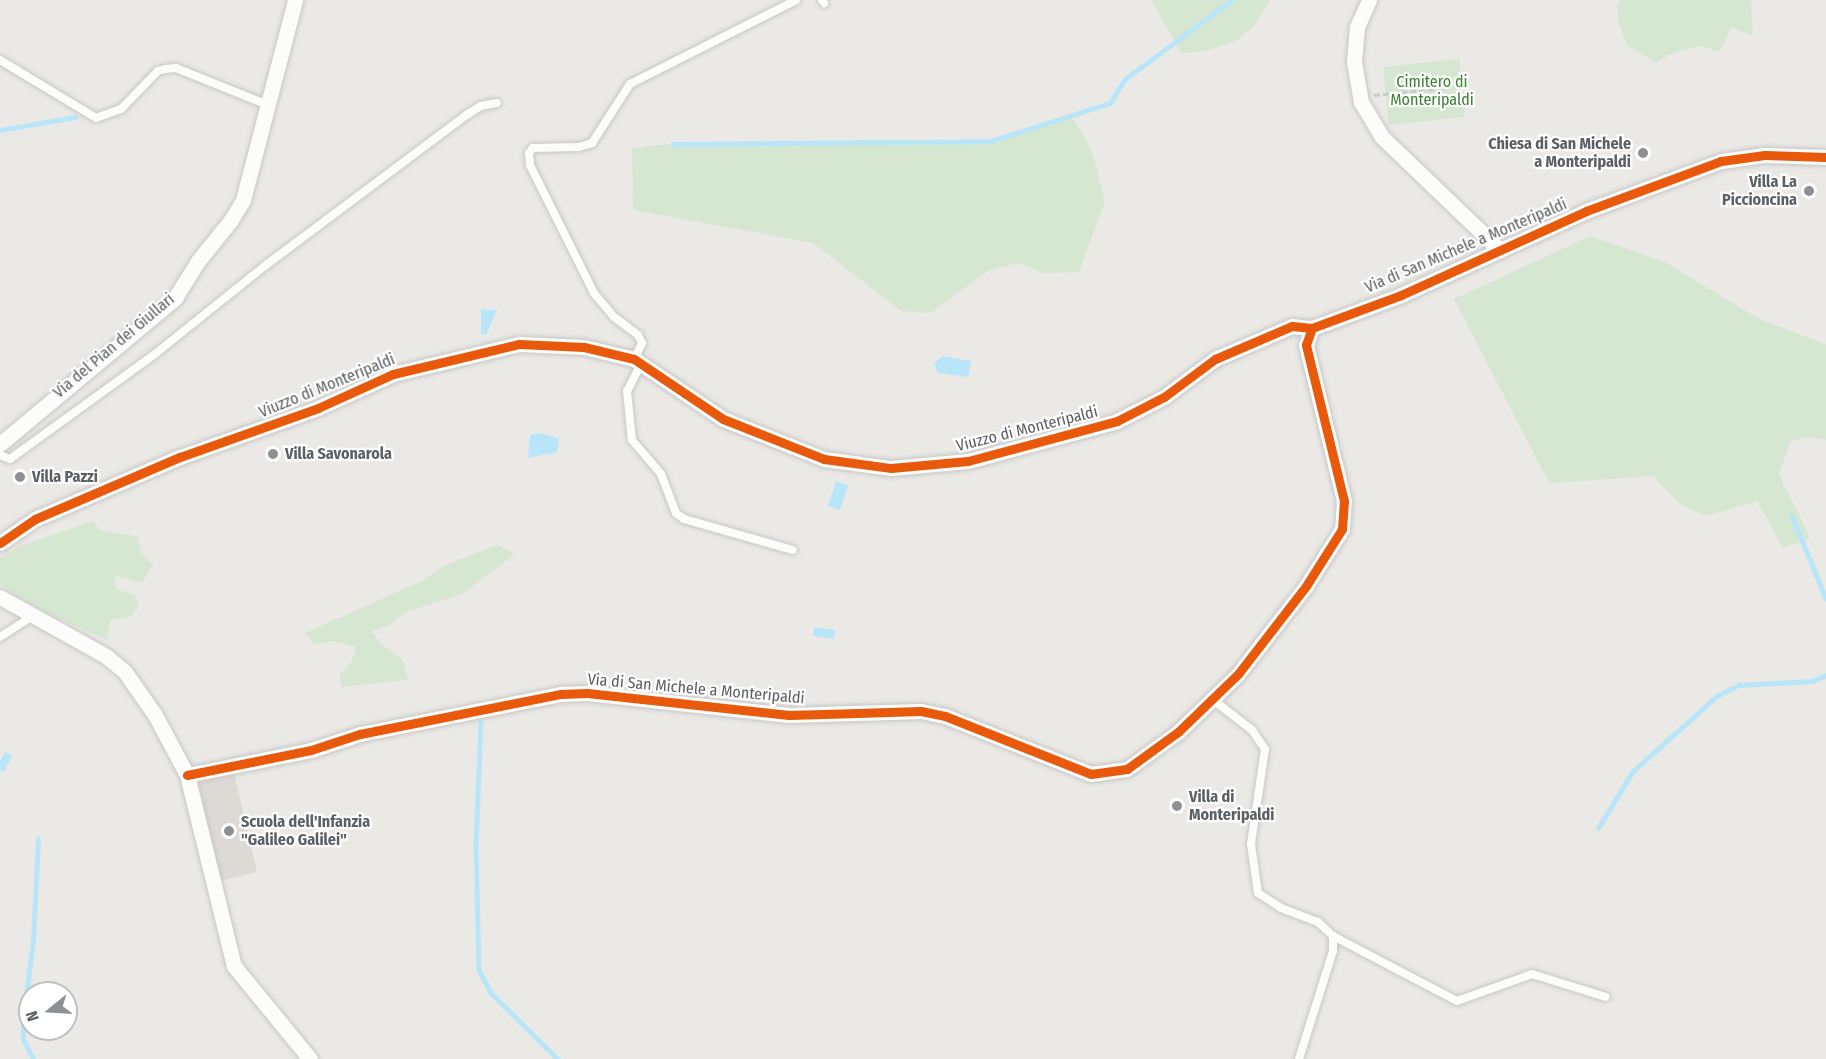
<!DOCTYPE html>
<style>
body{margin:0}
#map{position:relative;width:1826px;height:1059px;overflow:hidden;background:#ebe9e6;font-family:"Fira Sans Condensed",sans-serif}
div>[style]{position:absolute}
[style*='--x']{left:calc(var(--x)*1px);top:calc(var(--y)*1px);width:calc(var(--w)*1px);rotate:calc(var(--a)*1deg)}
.education>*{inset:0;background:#ddd9d5}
.green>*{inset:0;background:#d6e7d1}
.water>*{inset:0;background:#b8e6f8}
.stream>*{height:4.5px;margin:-2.25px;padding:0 2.25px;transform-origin:2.25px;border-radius:2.25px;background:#b8e6f8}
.path>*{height:3px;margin-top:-1.5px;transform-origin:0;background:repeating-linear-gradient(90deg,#c7ccc8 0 6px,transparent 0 9px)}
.roads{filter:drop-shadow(0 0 2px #c6c7c7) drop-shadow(0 0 2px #c6c7c7)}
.lane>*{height:8px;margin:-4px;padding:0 4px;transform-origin:4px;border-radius:4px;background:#fcfcfb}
.street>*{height:15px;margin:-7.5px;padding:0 7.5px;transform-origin:7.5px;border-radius:7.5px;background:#fcfcfb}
.cycleway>*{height:9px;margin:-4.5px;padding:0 4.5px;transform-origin:4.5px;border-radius:4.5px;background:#e8590c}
.dots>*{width:16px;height:16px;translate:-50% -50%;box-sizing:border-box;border:3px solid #fff;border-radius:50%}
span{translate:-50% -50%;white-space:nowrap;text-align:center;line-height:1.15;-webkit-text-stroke:4.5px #fff;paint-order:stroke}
.park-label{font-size:16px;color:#3b8233}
.poi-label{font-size:16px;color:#5b6064;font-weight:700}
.right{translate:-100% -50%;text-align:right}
.left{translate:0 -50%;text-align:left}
.street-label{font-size:16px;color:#5b6064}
.north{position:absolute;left:18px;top:981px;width:60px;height:60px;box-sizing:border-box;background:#fff;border:2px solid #bdbfc1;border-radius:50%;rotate:252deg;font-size:16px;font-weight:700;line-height:24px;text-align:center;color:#5b6064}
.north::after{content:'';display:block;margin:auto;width:21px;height:27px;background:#8d9092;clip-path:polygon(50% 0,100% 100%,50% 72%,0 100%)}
</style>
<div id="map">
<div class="education">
<div style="clip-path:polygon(233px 769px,257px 872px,221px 881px,197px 777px)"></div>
</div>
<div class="green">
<div style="clip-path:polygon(1151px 0,1270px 0,1254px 26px,1236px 41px,1206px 51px,1181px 53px)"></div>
<div style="clip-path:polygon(1621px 0,1751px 0,1753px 36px,1731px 27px,1720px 52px,1701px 46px,1673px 53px,1656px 63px,1627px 45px,1618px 21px,1617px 6px)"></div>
<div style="clip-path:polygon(1459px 59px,1465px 117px,1389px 125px,1383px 67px)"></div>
<div style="clip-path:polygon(1070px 116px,1084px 135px,1094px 158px,1105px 202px,1079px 272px,1042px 273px,1019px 263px,989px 270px,931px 313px,901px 311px,813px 243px,633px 210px,632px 148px,673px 144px,991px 141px)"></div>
<div style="clip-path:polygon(1590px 236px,1665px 262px,1761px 320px,1826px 344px,1826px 440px,1806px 437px,1790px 442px,1779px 474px,1810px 538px,1783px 548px,1757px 501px,1706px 516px,1680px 504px,1653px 476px,1549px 483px,1454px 299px)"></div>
<div style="clip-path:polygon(93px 521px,100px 530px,138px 537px,141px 552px,153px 565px,142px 583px,115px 576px,116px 589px,135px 595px,139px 606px,131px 617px,110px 620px,107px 640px,49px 614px,0 585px,0 558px,20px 546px)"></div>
<div style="clip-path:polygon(497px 545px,515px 554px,462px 594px,406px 612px,388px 626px,372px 631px,381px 644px,402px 659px,408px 680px,341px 687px,340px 674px,352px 661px,356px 647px,333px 641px,315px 644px,305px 633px,424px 580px,441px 567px)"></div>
</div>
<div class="water">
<div style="clip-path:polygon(481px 309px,497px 310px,486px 335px,481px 334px)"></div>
<div style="clip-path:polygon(942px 356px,971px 361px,968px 377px,938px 373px,934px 364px)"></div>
<div style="clip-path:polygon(538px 433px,559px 438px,557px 452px,528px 458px,530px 435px)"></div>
<div style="clip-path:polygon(836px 481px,848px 485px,840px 510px,828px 506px)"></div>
<div style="clip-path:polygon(814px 627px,835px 630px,834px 639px,813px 636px)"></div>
<div style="clip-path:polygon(5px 752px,12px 756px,4px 772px,0 770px,0 761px)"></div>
</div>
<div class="stream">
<div style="--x:0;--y:130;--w:76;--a:-9.8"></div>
<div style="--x:673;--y:144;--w:318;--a:-0.5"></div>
<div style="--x:991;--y:141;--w:125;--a:-17.7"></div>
<div style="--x:1110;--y:103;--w:28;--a:-58"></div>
<div style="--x:1125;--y:79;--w:133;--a:-36.4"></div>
<div style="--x:1792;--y:516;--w:89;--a:67.5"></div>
<div style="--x:481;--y:722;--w:124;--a:92.3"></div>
<div style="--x:476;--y:846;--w:124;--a:88.6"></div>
<div style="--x:479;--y:970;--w:26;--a:62"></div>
<div style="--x:491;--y:993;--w:94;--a:44.6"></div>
<div style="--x:1598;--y:828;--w:67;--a:-58.4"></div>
<div style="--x:1633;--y:771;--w:113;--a:-41.8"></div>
<div style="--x:1717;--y:696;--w:25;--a:-27"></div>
<div style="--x:1739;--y:685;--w:73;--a:-3.1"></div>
<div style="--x:1812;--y:681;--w:15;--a:-23"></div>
<div style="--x:33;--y:1059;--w:22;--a:-117"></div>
<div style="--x:23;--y:1039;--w:20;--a:-90"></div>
<div style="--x:23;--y:1019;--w:79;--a:-82.7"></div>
<div style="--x:33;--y:941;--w:102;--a:-87.2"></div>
</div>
<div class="path">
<div style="--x:1374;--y:95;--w:71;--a:-5.6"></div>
</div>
<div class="roads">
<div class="lane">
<div style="--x:822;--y:0;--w:4;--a:56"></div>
<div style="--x:0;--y:60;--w:112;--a:31.1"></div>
<div style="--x:96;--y:118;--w:27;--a:-20"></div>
<div style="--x:121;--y:109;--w:53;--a:-45.8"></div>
<div style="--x:158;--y:71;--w:7;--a:-16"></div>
<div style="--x:165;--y:69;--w:11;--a:-5"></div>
<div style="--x:176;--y:68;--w:99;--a:21.9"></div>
<div style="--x:634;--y:359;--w:18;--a:-63"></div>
<div style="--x:642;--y:343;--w:9;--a:-117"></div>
<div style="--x:638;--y:335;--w:30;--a:-143"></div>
<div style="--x:614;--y:317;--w:31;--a:-130"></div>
<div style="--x:594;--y:293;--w:143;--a:-116.6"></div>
<div style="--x:530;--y:165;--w:12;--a:-95"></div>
<div style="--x:529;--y:153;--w:6;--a:-51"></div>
<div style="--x:533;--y:148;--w:46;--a:-1.2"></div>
<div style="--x:579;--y:147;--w:14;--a:-17"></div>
<div style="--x:592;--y:143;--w:70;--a:-57.2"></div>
<div style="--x:630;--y:84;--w:186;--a:-26.8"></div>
<div style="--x:641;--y:364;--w:30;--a:117"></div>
<div style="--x:627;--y:391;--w:49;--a:84.2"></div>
<div style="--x:632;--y:440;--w:45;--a:49.5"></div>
<div style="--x:661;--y:474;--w:42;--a:69"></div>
<div style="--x:676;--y:513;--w:10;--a:37"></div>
<div style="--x:684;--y:519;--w:113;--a:15.9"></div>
<div style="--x:0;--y:455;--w:11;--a:22"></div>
<div style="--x:10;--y:459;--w:179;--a:-35.9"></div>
<div style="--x:155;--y:354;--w:142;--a:-38.7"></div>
<div style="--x:266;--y:265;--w:252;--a:-36.8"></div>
<div style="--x:468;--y:114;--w:15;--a:-32"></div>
<div style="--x:481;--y:106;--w:16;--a:-11"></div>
<div style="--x:0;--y:637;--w:40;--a:-32.9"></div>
<div style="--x:1212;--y:699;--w:51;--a:37.8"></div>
<div style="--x:1252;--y:730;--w:23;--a:56"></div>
<div style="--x:1265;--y:749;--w:96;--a:98.4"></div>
<div style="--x:1251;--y:844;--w:49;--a:81.9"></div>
<div style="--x:1258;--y:893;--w:27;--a:33"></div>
<div style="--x:1281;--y:908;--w:40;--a:21"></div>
<div style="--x:1318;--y:922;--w:21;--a:43"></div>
<div style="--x:1333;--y:936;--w:15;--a:90"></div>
<div style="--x:1333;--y:951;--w:113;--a:107.5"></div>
<div style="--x:1333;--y:936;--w:140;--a:27.7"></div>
<div style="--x:1457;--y:1001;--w:80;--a:-19.8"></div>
<div style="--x:1532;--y:974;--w:77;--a:17.3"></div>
</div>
<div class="street">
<div style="--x:1369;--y:0;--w:30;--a:114"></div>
<div style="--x:1357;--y:27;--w:35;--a:95"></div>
<div style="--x:1354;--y:62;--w:41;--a:80.1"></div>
<div style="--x:1361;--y:102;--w:41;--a:59"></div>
<div style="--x:1382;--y:137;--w:163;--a:43.8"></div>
<div style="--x:0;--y:444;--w:228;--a:-39.8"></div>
<div style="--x:175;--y:298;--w:44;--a:-58.1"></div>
<div style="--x:198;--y:261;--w:53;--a:-51.2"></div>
<div style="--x:231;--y:220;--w:23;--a:-59"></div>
<div style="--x:243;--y:200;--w:207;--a:-75.4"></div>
<div style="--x:0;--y:543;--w:42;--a:-34.4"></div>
<div style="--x:35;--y:519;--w:158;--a:-23.2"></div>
<div style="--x:180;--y:457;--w:146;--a:-19.5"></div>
<div style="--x:318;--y:408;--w:82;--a:-24.4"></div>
<div style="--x:393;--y:374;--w:130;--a:-13.4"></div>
<div style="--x:519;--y:344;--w:65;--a:2.6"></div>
<div style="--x:584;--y:347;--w:51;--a:13.5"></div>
<div style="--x:634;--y:359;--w:107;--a:34"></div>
<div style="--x:723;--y:419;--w:109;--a:21.6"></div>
<div style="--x:824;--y:459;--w:68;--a:7.7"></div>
<div style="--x:891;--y:468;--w:77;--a:-5.2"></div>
<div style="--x:968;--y:461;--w:154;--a:-15"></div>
<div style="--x:1117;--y:421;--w:53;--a:-27.1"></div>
<div style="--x:1164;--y:397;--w:64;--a:-36.7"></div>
<div style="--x:1215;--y:359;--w:84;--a:-23.2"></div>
<div style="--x:1292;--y:326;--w:20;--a:6"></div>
<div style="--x:0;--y:597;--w:121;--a:29.1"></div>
<div style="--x:106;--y:656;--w:25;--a:40"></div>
<div style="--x:125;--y:672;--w:52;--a:55.1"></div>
<div style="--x:155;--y:715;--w:68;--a:61.9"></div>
<div style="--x:187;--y:775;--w:197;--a:76.2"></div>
<div style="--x:234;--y:966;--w:120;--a:50.7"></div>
<div style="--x:187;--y:775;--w:126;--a:-11.4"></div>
<div style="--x:311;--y:750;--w:52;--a:-18.1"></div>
<div style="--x:360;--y:734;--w:205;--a:-11.3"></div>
<div style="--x:561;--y:694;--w:26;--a:-2"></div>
<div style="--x:587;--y:693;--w:203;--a:6.2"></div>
<div style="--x:789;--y:715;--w:132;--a:-1.7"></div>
<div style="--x:921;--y:711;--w:25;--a:12"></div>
<div style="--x:945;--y:716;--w:157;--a:21.7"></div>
<div style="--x:1091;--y:774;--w:36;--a:-8"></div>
<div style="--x:1127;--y:769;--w:63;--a:-36"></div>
<div style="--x:1178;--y:732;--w:83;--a:-44"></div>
<div style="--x:1238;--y:674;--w:111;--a:-52.3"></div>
<div style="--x:1306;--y:586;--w:67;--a:-57.7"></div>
<div style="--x:1342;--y:529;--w:28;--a:-86"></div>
<div style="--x:1344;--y:501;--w:161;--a:-103.7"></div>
<div style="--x:1306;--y:345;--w:18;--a:-71"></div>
<div style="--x:1312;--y:328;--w:95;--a:-20.3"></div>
<div style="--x:1401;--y:295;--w:203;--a:-24.4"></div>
<div style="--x:1586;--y:211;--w:144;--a:-20.3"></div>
<div style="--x:1721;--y:161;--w:44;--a:-7.8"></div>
<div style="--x:1765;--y:155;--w:61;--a:1.9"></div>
</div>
</div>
<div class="cycleway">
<div style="--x:0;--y:543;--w:42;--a:-34.4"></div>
<div style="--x:35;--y:519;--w:158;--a:-23.2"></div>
<div style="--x:180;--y:457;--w:146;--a:-19.5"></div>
<div style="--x:318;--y:408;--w:82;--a:-24.4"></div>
<div style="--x:393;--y:374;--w:130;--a:-13.4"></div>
<div style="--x:519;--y:344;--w:65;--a:2.6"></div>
<div style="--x:584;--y:347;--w:51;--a:13.5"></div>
<div style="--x:634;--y:359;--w:107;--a:34"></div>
<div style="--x:723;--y:419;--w:109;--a:21.6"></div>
<div style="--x:824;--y:459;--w:68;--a:7.7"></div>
<div style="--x:891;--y:468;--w:77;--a:-5.2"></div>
<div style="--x:968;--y:461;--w:154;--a:-15"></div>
<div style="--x:1117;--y:421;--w:53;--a:-27.1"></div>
<div style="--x:1164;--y:397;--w:64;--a:-36.7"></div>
<div style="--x:1215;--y:359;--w:84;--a:-23.2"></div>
<div style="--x:1292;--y:326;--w:20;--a:6"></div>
<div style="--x:187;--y:775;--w:126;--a:-11.4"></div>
<div style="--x:311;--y:750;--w:52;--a:-18.1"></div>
<div style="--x:360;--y:734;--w:205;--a:-11.3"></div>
<div style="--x:561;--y:694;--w:26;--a:-2"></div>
<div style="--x:587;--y:693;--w:203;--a:6.2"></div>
<div style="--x:789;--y:715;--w:132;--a:-1.7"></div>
<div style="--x:921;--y:711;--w:25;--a:12"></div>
<div style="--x:945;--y:716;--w:157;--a:21.7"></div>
<div style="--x:1091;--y:774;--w:36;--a:-8"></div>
<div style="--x:1127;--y:769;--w:63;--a:-36"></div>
<div style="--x:1178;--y:732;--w:83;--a:-44"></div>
<div style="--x:1238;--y:674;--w:111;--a:-52.3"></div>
<div style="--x:1306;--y:586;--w:67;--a:-57.7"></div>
<div style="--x:1342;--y:529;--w:28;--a:-86"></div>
<div style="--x:1344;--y:501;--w:161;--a:-103.7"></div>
<div style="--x:1306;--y:345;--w:18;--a:-71"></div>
<div style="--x:1312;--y:328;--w:95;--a:-20.3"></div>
<div style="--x:1401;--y:295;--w:203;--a:-24.4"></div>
<div style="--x:1586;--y:211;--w:144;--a:-20.3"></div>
<div style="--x:1721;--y:161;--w:44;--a:-7.8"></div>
<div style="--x:1765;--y:155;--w:61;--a:1.9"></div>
</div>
<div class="dots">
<div style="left:1643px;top:153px;background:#8d9092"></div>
<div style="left:1809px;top:191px;background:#8d9092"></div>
<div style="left:273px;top:454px;background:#8d9092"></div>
<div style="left:20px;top:477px;background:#8d9092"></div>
<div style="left:1177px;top:806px;background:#8d9092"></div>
<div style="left:229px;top:831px;background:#8d9092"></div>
</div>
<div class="park-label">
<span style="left:1432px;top:91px">Cimitero di<br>Monteripaldi</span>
</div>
<div class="poi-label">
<span class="right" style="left:1631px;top:153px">Chiesa di San Michele<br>a Monteripaldi</span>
<span class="right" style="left:1797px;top:191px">Villa La<br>Piccioncina</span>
<span class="left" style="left:285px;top:454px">Villa Savonarola</span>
<span class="left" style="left:32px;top:477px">Villa Pazzi</span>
<span class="left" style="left:1189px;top:806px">Villa di<br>Monteripaldi</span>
<span class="left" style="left:241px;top:831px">Scuola dell'Infanzia<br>"Galileo Galilei"</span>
</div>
<div class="street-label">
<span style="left:1466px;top:246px;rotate:-23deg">Via di San Michele a Monteripaldi</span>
<span style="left:114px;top:346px;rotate:-40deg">Via del Pian dei Giullari</span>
<span style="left:327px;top:386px;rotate:-22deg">Viuzzo di Monteripaldi</span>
<span style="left:1027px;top:429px;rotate:-14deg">Viuzzo di Monteripaldi</span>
<span style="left:696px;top:689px;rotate:5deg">Via di San Michele a Monteripaldi</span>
</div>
<div class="north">N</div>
</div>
